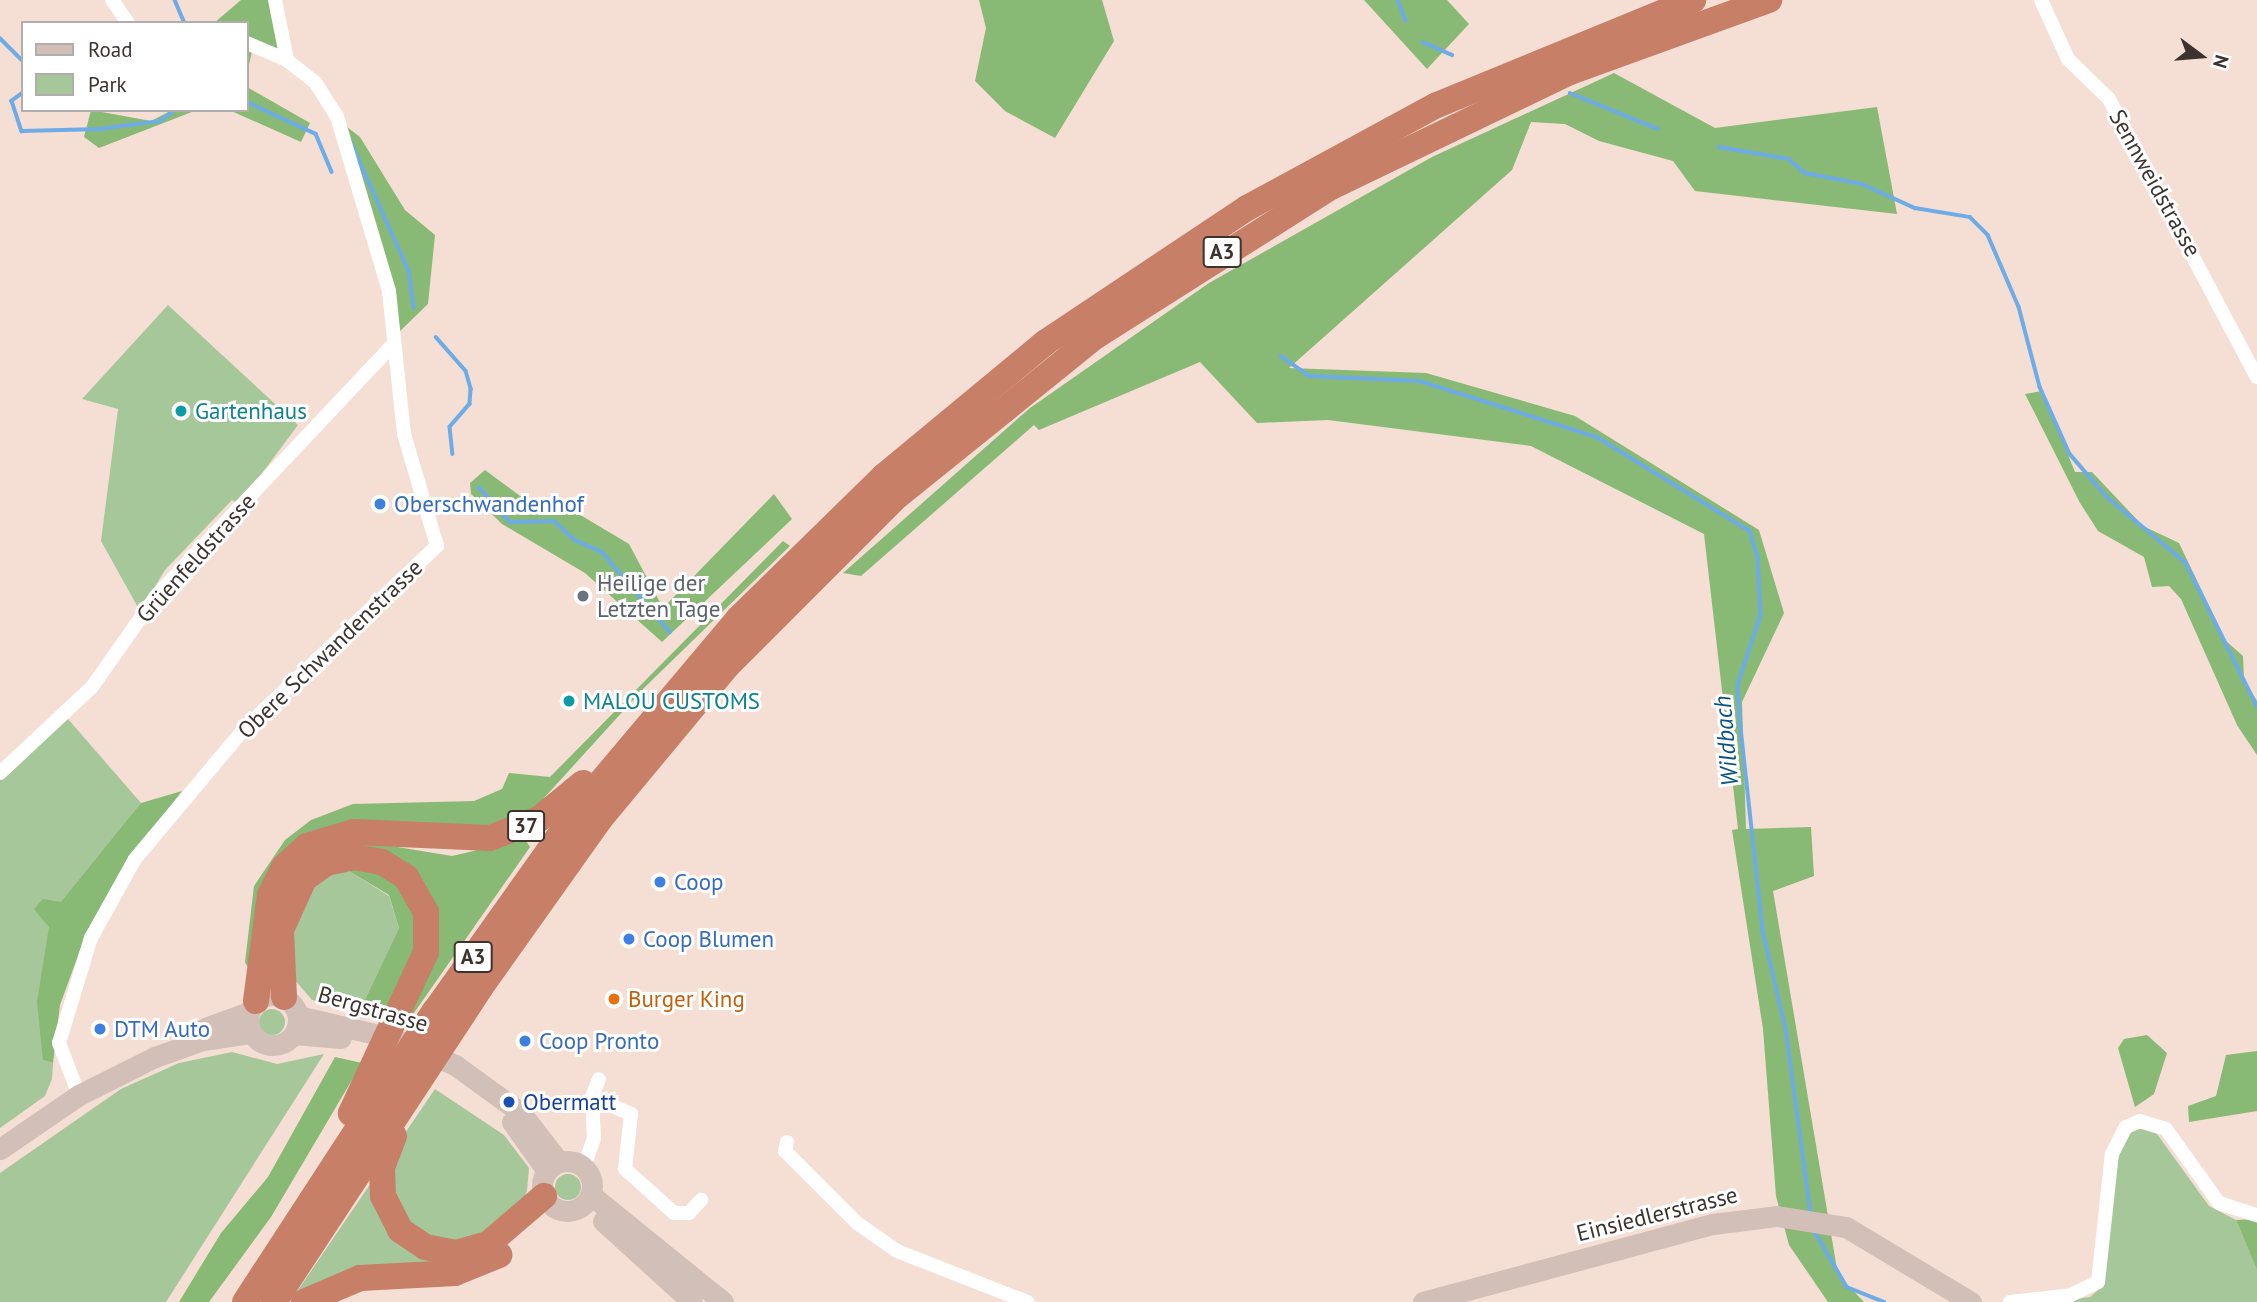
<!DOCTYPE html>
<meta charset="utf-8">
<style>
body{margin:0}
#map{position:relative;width:2257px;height:1302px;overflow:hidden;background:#f5ded3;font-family:"PT Sans",sans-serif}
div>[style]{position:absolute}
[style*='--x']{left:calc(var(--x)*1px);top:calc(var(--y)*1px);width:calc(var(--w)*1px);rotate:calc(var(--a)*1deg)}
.green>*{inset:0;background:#a5c799}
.round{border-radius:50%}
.forest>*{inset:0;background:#88b975}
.stream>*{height:3.5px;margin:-1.75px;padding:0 1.75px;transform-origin:1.75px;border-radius:1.75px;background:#6dace7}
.street>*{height:14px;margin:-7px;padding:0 7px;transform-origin:7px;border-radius:7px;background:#fff}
.secondary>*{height:21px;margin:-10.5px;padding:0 10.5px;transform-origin:10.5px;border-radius:10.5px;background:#d2bfb8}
.secondary>.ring{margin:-10.5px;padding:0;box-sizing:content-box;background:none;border:21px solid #d2bfb8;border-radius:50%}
.highway>*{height:26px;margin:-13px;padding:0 13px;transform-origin:13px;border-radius:13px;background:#c77f67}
.dots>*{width:19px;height:19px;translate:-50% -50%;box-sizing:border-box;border:4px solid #fff;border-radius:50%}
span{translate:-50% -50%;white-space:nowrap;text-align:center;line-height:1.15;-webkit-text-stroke:6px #fff;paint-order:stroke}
.shield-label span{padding:2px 5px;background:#fff;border:2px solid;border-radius:5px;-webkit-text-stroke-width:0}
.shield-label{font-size:21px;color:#3c332f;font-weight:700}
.street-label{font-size:23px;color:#3c332f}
.culture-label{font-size:23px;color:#0d838f}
.left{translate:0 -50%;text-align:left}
.shop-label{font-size:23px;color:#366cbe}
.worship-label{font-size:23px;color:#5b616d}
.food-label{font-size:23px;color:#c56008}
.transit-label{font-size:23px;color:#164399}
.water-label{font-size:24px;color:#095288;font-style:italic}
.legend{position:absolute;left:21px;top:21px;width:228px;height:91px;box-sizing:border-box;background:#fff;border:2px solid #b1adac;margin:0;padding:9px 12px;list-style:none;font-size:21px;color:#3c332f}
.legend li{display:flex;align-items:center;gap:14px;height:35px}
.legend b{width:35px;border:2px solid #b1adac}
.north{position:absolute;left:2166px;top:21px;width:70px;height:70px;-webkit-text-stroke:5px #fff;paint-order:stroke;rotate:106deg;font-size:19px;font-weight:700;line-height:28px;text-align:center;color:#3c332f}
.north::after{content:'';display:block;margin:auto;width:24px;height:32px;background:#3c332f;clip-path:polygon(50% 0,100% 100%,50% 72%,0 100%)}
</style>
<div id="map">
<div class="green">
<div style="clip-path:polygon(168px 305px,298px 425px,239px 504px,232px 500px,165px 570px,140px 611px,101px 541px,118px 409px,82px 399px)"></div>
<div style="clip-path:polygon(68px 719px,141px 803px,49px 926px,43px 1060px,53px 1063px,52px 1079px,45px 1096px,0 1128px,0 775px)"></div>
<div style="clip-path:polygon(347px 870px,389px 896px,399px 928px,360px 1010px,312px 1000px,293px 978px,294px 913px,322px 878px)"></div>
<div class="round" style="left:259px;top:1009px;width:26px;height:26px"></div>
<div style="clip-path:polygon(232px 1052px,277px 1064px,324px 1054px,166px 1302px,0 1302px,0 1173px,121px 1089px,179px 1063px)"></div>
<div style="clip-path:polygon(435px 1089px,504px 1135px,529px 1168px,527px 1191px,504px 1245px,296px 1293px)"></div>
<div style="clip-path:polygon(2135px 1127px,2157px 1134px,2209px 1206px,2236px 1220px,2257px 1270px,2257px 1302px,2053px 1302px,2090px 1297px,2104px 1285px,2114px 1153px)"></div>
<div class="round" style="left:555px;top:1174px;width:26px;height:26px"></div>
</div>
<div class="forest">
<div style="clip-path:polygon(241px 0,272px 0,283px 54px,253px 47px,247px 74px,247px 23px,214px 23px)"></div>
<div style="clip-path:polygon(979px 0,1102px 0,1114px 41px,1055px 138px,1005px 111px,975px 81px,986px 28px)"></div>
<div style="clip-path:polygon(1364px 0,1447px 0,1469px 24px,1427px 69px)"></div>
<div style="clip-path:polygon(1614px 73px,1715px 128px,1877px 107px,1897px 214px,1695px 191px,1673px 161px,1599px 141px,1565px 124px,1531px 122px,1512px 170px,1289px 368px,1426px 373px,1575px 416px,1759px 530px,1784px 613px,1742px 702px,1746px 829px,1811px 827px,1814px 876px,1773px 891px,1838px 1275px,1864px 1302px,1828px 1302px,1789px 1245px,1776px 1196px,1763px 1029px,1732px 830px,1738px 829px,1704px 534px,1531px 446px,1328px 420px,1257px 423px,1200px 362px,1039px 430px,1034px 425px,861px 576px,843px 573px,1030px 408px,1209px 283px,1432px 157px)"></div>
<div style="clip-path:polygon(247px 87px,310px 123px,301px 142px,229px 110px,247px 110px)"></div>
<div style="clip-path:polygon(91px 110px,151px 121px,172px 110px,197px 110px,99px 148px,84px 137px)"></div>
<div style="clip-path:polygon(343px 124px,360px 137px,405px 210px,435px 235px,428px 304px,400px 331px)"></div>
<div style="clip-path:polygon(2042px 391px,2075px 472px,2092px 472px,2143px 526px,2179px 543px,2226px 641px,2243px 656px,2244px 679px,2257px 701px,2257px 755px,2237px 725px,2181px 599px,2169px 586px,2152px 587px,2144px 557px,2098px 531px,2080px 503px,2025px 394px)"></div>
<div style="clip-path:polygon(485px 470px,520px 496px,582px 516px,629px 544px,663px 608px,774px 494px,792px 519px,662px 642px,585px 573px,502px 524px,471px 494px,470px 483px)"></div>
<div style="clip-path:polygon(783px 541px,790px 546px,645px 687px,534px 809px,499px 828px,339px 826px,251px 973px,245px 962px,254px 886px,285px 840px,311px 820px,353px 804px,474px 801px,502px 789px,509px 773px,550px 777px)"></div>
<div style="clip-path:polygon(182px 791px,127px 863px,83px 942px,60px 1005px,53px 1063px,43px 1060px,37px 1002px,49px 927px,34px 909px,43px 899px,61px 902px,141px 803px)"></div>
<div style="clip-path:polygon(525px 839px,530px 847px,407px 1023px,360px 1010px,399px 928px,389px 895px,347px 870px,361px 841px,452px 856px)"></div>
<div style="clip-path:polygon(2147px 1035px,2167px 1053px,2154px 1094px,2135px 1107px,2118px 1048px,2124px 1039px)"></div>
<div style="clip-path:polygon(2257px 1051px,2257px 1111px,2189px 1122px,2188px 1106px,2216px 1096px,2226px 1055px)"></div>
<div style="clip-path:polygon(335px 1057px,362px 1063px,271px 1217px,209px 1302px,179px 1302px,221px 1233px,268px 1177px)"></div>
<div style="clip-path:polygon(2257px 1219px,2257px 1270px,2236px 1220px)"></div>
</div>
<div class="stream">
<div style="--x:175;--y:0;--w:25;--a:67"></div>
<div style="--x:1398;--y:0;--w:22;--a:69"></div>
<div style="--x:0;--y:38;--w:33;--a:45"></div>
<div style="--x:1423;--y:42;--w:32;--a:24"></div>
<div style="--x:23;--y:93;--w:14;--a:144"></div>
<div style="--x:12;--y:101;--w:32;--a:72"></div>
<div style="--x:22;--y:131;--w:78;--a:-1.5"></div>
<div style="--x:100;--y:129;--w:61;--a:-7.6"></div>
<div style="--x:160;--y:121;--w:19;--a:-36"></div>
<div style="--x:1570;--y:93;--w:95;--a:22.2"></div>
<div style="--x:247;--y:102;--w:76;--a:24.9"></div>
<div style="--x:316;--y:134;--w:41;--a:67.2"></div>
<div style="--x:351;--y:142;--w:141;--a:65.8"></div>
<div style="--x:409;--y:271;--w:37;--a:82"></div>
<div style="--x:1719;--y:147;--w:71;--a:9.7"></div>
<div style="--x:1789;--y:159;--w:21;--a:41"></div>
<div style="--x:1805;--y:173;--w:58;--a:10.9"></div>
<div style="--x:1862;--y:184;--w:58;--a:24.4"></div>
<div style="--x:1915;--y:208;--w:56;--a:9.3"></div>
<div style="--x:1970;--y:217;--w:25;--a:45"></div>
<div style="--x:1988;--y:235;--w:78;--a:66.7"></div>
<div style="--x:2019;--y:307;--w:83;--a:75.3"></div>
<div style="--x:2040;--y:387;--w:73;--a:65.9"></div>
<div style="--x:2070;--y:454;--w:55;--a:49.4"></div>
<div style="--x:2106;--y:496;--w:104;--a:39.9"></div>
<div style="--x:2186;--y:563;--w:160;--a:63.6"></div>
<div style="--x:436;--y:337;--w:45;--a:48.6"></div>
<div style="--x:466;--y:371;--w:19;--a:74"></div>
<div style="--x:471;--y:389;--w:15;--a:94"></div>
<div style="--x:470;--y:404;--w:30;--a:131"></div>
<div style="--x:450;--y:427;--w:27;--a:84"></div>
<div style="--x:1281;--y:356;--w:35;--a:35"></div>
<div style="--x:1310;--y:376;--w:110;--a:2.6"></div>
<div style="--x:1420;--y:381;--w:186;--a:17.6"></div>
<div style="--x:1597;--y:437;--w:180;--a:31.6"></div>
<div style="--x:1750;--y:531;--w:28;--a:73"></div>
<div style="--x:1758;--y:558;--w:57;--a:87"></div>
<div style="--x:1761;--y:615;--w:74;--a:108.2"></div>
<div style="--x:1738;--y:685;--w:43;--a:86"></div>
<div style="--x:1741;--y:728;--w:204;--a:83.8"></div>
<div style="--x:1763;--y:931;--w:101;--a:76.8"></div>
<div style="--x:1786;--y:1029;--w:188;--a:82.3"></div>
<div style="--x:479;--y:487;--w:47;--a:48.5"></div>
<div style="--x:510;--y:522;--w:44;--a:-1.3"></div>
<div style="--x:554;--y:521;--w:28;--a:42"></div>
<div style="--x:575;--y:540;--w:30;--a:24"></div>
<div style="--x:602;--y:552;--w:105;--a:49.6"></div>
<div style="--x:1814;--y:1230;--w:66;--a:59.9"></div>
<div style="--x:1847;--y:1287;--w:40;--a:22"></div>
</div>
<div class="street">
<div style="--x:112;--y:0;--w:28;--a:55"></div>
<div style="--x:275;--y:0;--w:61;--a:78.7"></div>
<div style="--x:2041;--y:0;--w:65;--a:65.4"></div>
<div style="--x:2068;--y:59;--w:57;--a:44.3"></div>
<div style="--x:2109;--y:99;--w:315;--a:62"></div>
<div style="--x:0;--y:773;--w:126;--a:-43.1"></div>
<div style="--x:92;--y:687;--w:111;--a:-54.9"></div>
<div style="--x:156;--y:596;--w:347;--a:-46.7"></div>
<div style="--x:79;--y:1095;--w:56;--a:-111"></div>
<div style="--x:59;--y:1043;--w:110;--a:-73.1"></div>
<div style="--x:91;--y:938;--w:90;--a:-60.9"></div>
<div style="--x:135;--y:859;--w:170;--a:-50"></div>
<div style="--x:244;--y:729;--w:266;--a:-43.5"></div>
<div style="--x:437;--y:546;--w:117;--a:-106.4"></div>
<div style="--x:404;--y:434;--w:144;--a:-96"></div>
<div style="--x:389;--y:291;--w:182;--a:-106.6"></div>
<div style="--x:337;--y:117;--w:40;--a:-122"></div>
<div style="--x:316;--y:83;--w:37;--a:-142"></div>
<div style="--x:287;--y:60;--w:43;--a:-157"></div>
<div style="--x:592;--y:1097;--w:43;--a:23.6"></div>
<div style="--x:631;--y:1114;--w:55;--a:96.2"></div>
<div style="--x:625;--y:1169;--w:66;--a:41.9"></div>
<div style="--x:674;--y:1213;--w:15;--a:0"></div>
<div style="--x:689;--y:1213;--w:18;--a:-47"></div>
<div style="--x:787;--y:1142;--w:9;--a:103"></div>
<div style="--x:785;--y:1151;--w:102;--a:45"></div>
<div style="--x:857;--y:1223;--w:49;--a:35"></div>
<div style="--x:897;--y:1251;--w:140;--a:21.4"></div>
<div style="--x:584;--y:1167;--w:31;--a:-71"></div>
<div style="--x:594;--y:1138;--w:41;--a:-92.8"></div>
<div style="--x:592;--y:1097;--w:19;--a:-69"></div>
<div style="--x:2010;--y:1302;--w:61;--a:-6.5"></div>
<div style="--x:2071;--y:1295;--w:30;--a:-26"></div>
<div style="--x:2098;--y:1282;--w:129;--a:-83.8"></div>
<div style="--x:2112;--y:1154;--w:30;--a:-63"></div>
<div style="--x:2126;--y:1127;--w:15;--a:-23"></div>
<div style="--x:2140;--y:1121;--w:27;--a:17"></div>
<div style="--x:2166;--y:1129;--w:91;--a:54.4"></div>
<div style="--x:2219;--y:1203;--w:40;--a:18"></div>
</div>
<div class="secondary">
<div class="ring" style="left:248px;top:995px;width:29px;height:29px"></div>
<div style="--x:298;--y:1016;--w:97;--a:13.2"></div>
<div style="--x:392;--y:1038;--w:69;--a:23.2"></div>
<div style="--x:455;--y:1065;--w:82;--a:36"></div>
<div style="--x:521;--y:1113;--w:62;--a:52.2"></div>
<div style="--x:205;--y:1028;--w:47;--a:-20"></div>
<div style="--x:294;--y:1034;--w:47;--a:4.9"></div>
<div style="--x:512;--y:1122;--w:60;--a:54.5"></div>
<div style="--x:0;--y:1149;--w:96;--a:-34.4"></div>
<div style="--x:79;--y:1095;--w:85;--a:-26.6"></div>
<div style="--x:155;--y:1057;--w:51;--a:-19.5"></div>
<div style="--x:203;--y:1040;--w:49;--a:-8.3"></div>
<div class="ring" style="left:542px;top:1161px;width:29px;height:29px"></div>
<div style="--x:591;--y:1195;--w:170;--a:39"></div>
<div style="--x:603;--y:1221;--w:120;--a:42.3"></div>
<div style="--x:1423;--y:1302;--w:300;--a:-15.1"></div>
<div style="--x:1713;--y:1224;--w:64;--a:-7.1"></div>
<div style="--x:1777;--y:1216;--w:70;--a:9.1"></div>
<div style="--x:1846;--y:1227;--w:146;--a:31"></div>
</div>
<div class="highway">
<div style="--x:284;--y:997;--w:67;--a:-92.6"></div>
<div style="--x:281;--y:930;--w:56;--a:-65.7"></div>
<div style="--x:304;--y:879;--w:27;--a:-36"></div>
<div style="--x:326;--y:863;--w:29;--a:-12"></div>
<div style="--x:354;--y:857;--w:28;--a:10"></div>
<div style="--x:382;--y:862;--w:28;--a:32"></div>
<div style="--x:406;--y:877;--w:40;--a:60.3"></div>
<div style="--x:426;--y:912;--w:40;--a:90"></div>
<div style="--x:426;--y:952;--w:178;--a:115"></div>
<div style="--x:256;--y:1001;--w:107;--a:-82.5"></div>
<div style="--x:270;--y:895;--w:31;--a:-63"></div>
<div style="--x:284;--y:867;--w:31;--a:-42"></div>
<div style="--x:307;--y:846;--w:49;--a:-16.6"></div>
<div style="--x:354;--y:832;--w:136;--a:2.5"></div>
<div style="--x:490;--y:838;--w:53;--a:-21.2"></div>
<div style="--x:539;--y:819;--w:57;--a:-39.3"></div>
<div style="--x:394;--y:1136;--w:34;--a:111"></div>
<div style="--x:382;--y:1168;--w:28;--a:88"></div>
<div style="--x:383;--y:1196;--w:38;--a:63"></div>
<div style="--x:400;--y:1230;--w:30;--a:34"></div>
<div style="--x:425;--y:1247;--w:32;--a:11"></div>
<div style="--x:456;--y:1253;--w:33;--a:-16"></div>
<div style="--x:488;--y:1244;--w:74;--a:-40.6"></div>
<div style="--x:245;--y:1302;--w:348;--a:-56.9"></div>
<div style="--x:435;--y:1011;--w:249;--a:-54.6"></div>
<div style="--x:579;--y:808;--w:247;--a:-49.9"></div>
<div style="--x:738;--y:619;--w:204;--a:-44.4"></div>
<div style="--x:884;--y:476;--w:210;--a:-39.6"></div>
<div style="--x:1046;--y:342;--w:242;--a:-33.7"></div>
<div style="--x:1247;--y:208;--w:216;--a:-28.5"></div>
<div style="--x:1437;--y:105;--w:277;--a:-22.3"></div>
<div style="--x:274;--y:1302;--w:376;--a:-56.7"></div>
<div style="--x:480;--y:988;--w:207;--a:-54.6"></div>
<div style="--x:600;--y:819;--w:200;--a:-50.3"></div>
<div style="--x:728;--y:665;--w:236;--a:-45"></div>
<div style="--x:895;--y:498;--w:258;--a:-38.9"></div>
<div style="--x:1096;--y:336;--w:278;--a:-32.4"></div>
<div style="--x:1331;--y:187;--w:265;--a:-25.7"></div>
<div style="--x:1570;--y:72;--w:212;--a:-19.9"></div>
<div style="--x:304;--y:1302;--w:61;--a:-23.2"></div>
<div style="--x:360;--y:1278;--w:95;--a:-3"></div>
<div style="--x:455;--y:1273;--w:48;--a:-22.2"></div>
</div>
<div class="dots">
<div style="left:181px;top:411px;background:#0f9aa8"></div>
<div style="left:380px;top:504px;background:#3f7fe0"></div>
<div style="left:583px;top:596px;background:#6b7280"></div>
<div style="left:569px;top:701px;background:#0f9aa8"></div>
<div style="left:660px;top:882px;background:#3f7fe0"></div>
<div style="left:629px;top:939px;background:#3f7fe0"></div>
<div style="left:614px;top:999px;background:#e8710a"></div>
<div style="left:100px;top:1029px;background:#3f7fe0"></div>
<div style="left:525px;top:1041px;background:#3f7fe0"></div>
<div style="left:509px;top:1102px;background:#1a4fb4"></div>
</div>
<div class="shield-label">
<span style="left:1222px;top:252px">A3</span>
<span style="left:526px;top:826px">37</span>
<span style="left:473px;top:957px">A3</span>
</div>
<div class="street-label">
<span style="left:2155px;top:183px;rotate:61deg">Sennweidstrasse</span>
<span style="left:196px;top:558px;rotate:-48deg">Grüenfeldstrasse</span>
<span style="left:330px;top:649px;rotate:-44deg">Obere Schwandenstrasse</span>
<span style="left:373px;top:1009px;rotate:16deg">Bergstrasse</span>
<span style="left:1657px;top:1214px;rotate:-14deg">Einsiedlerstrasse</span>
</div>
<div class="culture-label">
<span class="left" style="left:195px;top:411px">Gartenhaus</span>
<span class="left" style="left:583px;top:701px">MALOU CUSTOMS</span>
</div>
<div class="shop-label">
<span class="left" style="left:394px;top:504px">Oberschwandenhof</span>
<span class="left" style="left:674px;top:882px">Coop</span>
<span class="left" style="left:643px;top:939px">Coop Blumen</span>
<span class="left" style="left:114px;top:1029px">DTM Auto</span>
<span class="left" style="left:539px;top:1041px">Coop Pronto</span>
</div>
<div class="worship-label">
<span class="left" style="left:597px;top:596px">Heilige der<br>Letzten Tage</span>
</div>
<div class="food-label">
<span class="left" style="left:628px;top:999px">Burger King</span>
</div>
<div class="transit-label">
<span class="left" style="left:523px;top:1102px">Obermatt</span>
</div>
<div class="water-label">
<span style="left:1726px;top:741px;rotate:-95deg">Wildbach</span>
</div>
<ul class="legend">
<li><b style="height:9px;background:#d2bfb8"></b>Road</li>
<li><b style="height:19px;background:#a5c799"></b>Park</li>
</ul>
<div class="north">N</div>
</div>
